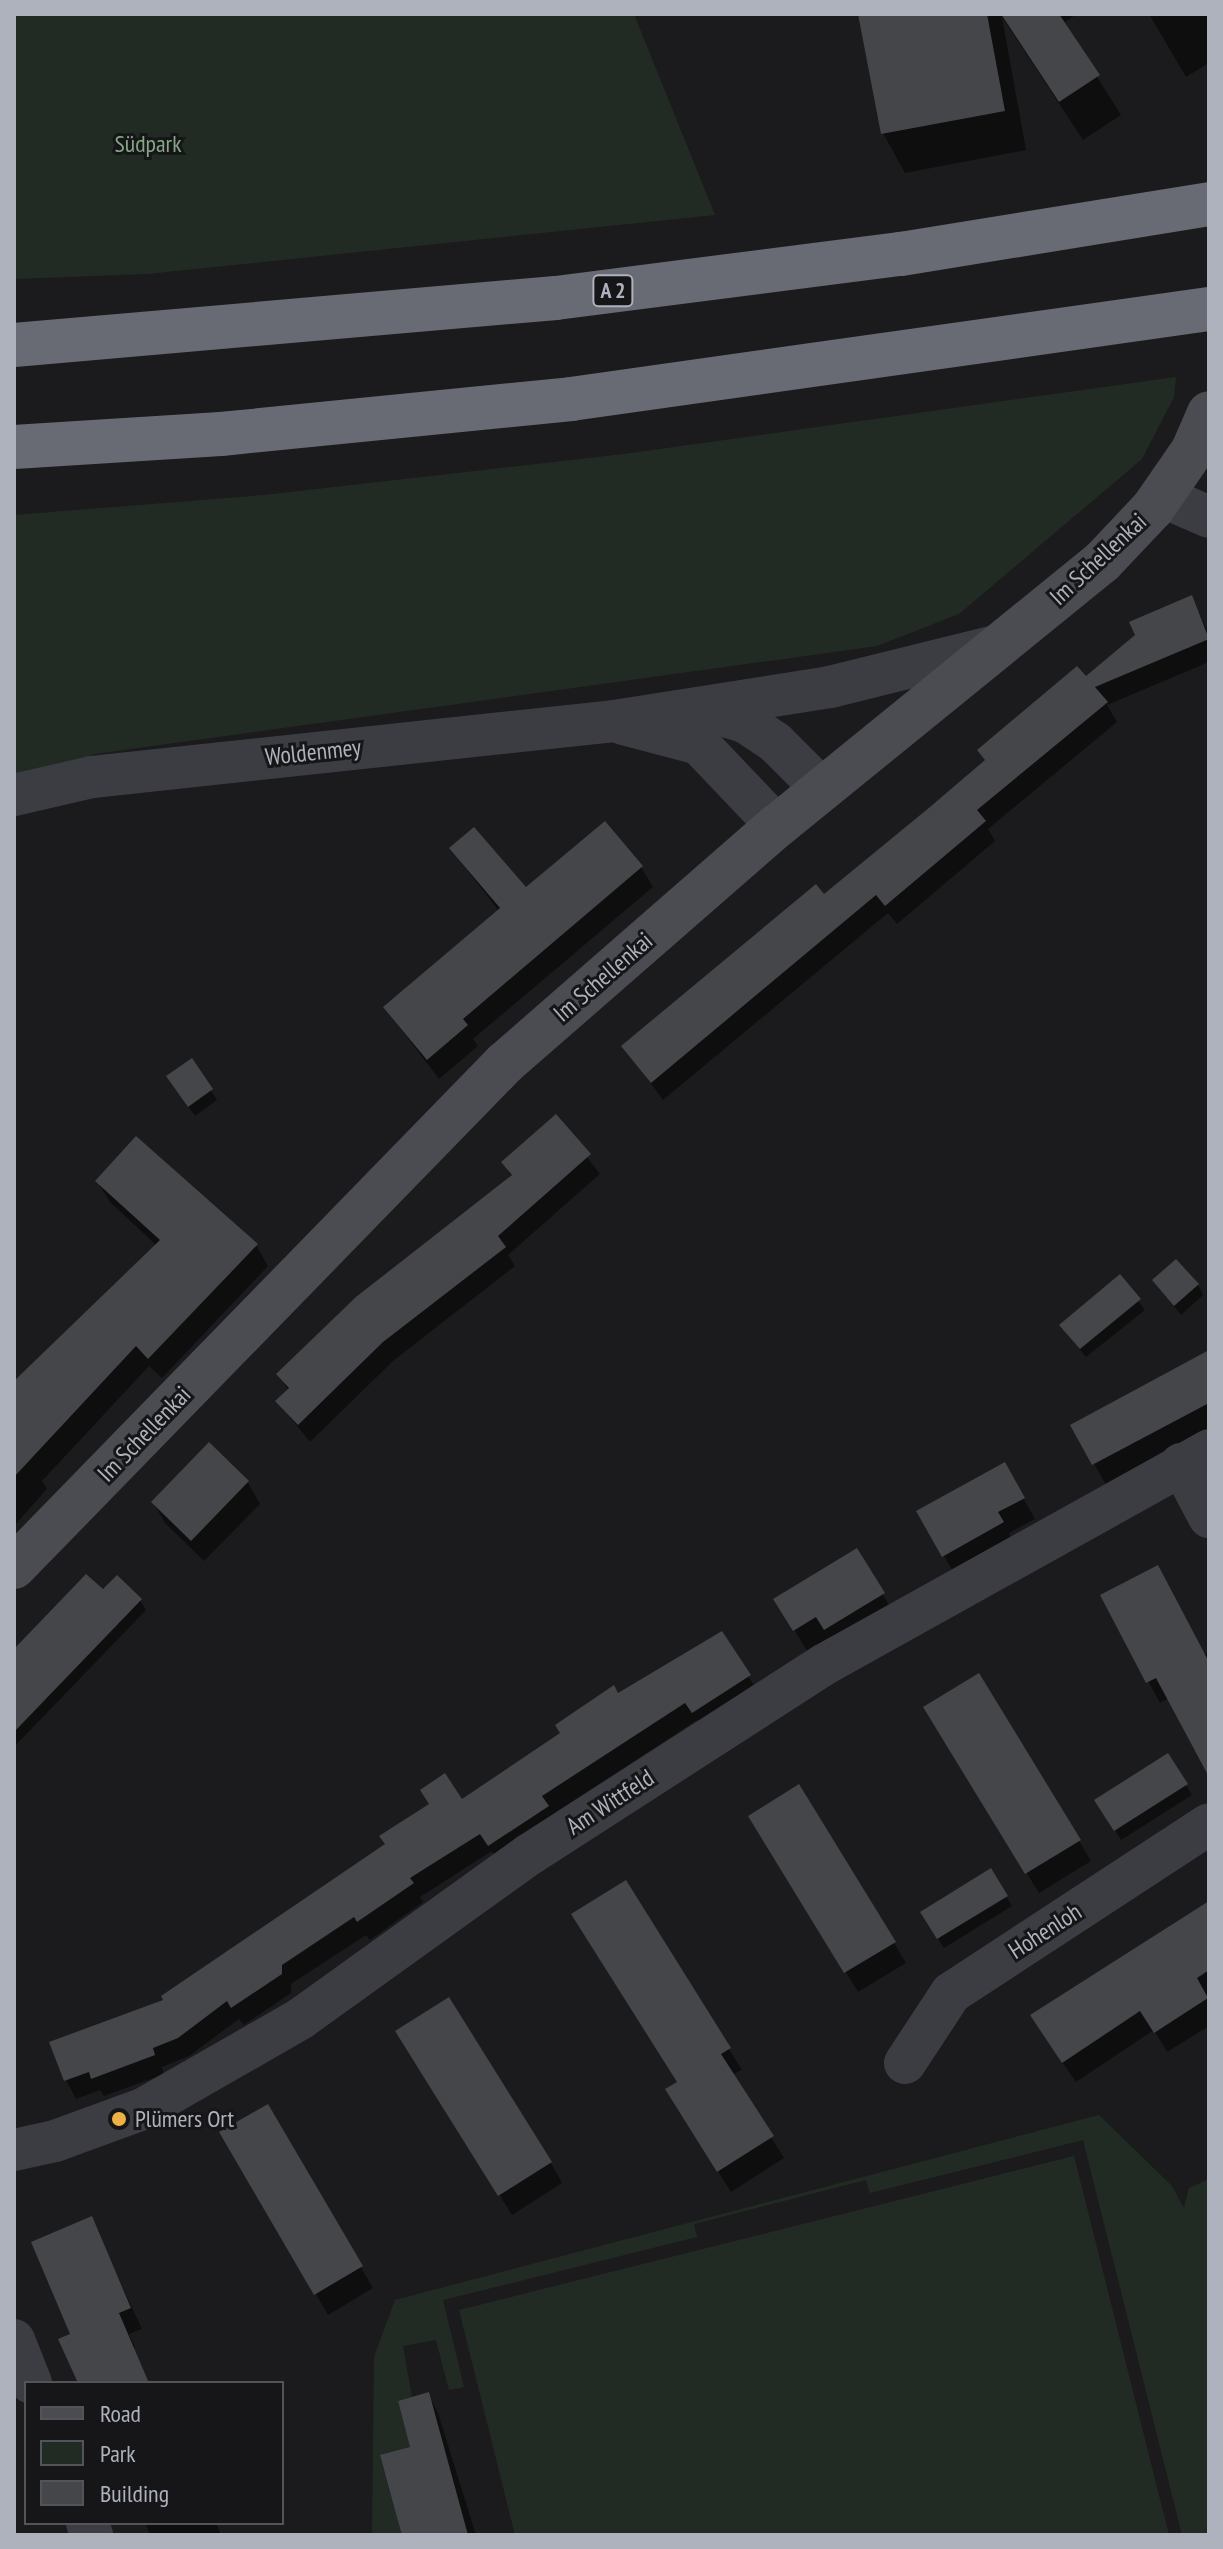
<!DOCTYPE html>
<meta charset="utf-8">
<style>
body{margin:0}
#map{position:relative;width:1223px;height:2549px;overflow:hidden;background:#1b1b1d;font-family:"PT Sans Narrow",sans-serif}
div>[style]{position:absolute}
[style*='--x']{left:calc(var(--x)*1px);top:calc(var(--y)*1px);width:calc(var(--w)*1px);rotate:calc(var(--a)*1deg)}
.green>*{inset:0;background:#222b23}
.shadow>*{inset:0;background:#0007}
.building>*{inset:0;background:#45464a}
.street>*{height:42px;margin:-21px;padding:0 21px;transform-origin:21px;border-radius:21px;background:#3c3d42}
.secondary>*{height:44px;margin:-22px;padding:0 22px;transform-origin:22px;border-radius:22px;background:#4a4c52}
.highway>*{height:44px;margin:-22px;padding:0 22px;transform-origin:22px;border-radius:22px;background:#686b73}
.dots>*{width:22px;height:22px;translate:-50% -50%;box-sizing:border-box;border:4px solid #161618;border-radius:50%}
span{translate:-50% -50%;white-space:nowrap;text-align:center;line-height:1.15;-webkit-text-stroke:6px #161618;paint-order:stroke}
.shield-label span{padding:2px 6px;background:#161618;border:2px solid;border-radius:6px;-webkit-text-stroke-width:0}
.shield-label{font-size:22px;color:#adb2bc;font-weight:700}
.park-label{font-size:24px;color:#85a786}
.street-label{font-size:24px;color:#adb2bc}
.poi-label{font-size:24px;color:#adb2bc}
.left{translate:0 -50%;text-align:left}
.frame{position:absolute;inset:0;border:16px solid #adb2bc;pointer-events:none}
.legend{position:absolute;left:24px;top:2381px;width:260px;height:144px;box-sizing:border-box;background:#161618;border:2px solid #52545a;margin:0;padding:10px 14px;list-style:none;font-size:24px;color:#adb2bc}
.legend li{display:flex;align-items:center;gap:16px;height:40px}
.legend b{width:40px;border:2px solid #52545a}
</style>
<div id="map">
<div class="green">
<div style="clip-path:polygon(14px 14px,634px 14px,715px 215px,147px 274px,14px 279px)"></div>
<div style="clip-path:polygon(1176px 377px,1174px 397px,1142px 459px,959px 614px,877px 646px,95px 754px,14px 781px,14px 515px,264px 495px,624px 454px)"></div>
<div style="clip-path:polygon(1099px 2115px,1172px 2186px,1184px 2208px,1189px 2188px,1209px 2179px,1209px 2535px,1182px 2535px,1083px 2140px,870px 2193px,866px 2180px,694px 2224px,697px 2237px,443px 2300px,464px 2387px,449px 2390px,436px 2340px,403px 2346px,412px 2397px,398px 2401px,410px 2447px,380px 2456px,402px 2535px,372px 2535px,374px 2357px,395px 2300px)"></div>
<div style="clip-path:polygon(1074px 2156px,1169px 2535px,515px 2535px,459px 2310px)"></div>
</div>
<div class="shadow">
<div style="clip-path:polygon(860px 14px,1077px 14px,1063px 23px,1121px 115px,1083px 140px,1002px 17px,1026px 150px,905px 173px,883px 133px)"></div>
<div style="clip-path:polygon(1149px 14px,1209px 14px,1209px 63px,1186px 77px)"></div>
<div style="clip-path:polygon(1191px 598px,1209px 633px,1209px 662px,1107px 705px,1117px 722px,988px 829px,995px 841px,897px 924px,888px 913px,663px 1100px,624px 1047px,824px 897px)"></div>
<div style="clip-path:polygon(451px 849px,526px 889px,641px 867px,653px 887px,473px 1039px,478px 1046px,439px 1079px,385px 1008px,499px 911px)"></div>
<div style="clip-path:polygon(191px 1061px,217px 1100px,195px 1116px,174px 1087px)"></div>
<div style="clip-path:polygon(555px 1116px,600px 1174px,508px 1255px,515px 1266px,393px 1361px,310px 1442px,278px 1402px,289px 1391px,279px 1374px,512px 1177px,503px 1162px)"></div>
<div style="clip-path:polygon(97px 1181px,256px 1245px,268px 1266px,162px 1378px,149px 1366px,42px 1481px,47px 1489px,14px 1526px,14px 1384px,157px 1246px,110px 1202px)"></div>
<div style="clip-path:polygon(1120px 1277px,1145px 1310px,1086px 1357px,1061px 1325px)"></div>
<div style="clip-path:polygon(1154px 1280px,1198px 1285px,1203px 1295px,1181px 1315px)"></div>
<div style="clip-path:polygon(1209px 1353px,1209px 1430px,1106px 1485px,1073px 1425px)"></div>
<div style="clip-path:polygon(209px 1445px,248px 1483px,260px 1504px,204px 1561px,165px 1523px,153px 1502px)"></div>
<div style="clip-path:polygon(1004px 1464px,1035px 1519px,1009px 1533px,1014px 1544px,956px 1577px,919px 1512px)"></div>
<div style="clip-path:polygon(856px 1551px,895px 1615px,838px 1650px,830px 1637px,807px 1651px,776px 1599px)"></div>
<div style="clip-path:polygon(103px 1592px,140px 1600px,146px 1610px,14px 1747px,14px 1650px)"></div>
<div style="clip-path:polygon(1102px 1596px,1204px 1655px,1209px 1652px,1209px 1772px,1169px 1698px,1160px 1703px)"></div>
<div style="clip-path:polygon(722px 1634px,760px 1695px,704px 1731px,697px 1720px,552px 1815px,558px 1826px,501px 1864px,492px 1851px,420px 1897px,423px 1902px,370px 1940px,366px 1935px,291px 1984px,291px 1993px,244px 2025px,239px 2019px,189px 2056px,162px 2067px,164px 2074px,104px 2096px,100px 2090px,76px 2099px,66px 2080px,166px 2001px,618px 1695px)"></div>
<div style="clip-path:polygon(937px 1729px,1079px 1841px,1091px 1861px,1039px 1893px)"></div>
<div style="clip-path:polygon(1168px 1756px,1192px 1795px,1121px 1840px,1097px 1801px)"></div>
<div style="clip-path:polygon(763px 1837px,894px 1943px,906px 1963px,858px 1992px)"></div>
<div style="clip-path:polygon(991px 1871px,1012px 1906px,944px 1948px,927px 1921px)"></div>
<div style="clip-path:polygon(625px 1882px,742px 2070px,732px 2075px,784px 2158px,731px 2192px,680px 2111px,679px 2083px)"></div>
<div style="clip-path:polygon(1209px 1904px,1209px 2026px,1167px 2052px,1154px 2030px,1076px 2082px,1044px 2036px)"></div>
<div style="clip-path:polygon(409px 2053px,551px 2163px,562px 2183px,512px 2215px)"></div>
<div style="clip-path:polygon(267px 2107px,373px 2288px,328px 2315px,222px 2133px)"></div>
<div style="clip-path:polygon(91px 2219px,142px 2329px,129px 2334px,135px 2347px,90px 2367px)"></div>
<div style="clip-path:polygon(428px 2394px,438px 2413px,476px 2535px,404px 2535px,413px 2449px)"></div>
<div style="clip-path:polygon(145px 2523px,216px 2523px,221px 2535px,150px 2535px)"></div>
</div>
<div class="building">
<div style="clip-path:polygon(858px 14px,987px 14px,1005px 111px,881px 134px)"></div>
<div style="clip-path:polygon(1001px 14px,1059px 14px,1100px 75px,1059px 102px)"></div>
<div style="clip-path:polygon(1192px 595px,1209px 639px,1095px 687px,1108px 702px,977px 810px,986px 821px,885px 906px,876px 895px,651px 1083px,621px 1046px,816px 884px,824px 894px,930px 807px,985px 760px,977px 750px,1077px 666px,1086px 676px,1135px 635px,1129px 622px)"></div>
<div style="clip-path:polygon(605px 821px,643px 866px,463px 1019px,468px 1025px,427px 1060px,383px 1007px,500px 908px,449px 848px,474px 827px,526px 887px)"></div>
<div style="clip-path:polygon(192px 1058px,213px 1089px,188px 1107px,166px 1076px)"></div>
<div style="clip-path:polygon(556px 1114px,591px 1154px,498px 1236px,506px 1247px,383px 1342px,298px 1425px,275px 1401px,289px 1388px,276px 1374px,356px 1297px,512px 1175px,501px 1162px)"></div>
<div style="clip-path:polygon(136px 1136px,258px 1244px,148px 1359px,136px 1346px,14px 1477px,14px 1381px,160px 1240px,95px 1181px)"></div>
<div style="clip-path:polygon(1176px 1259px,1199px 1284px,1174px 1306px,1152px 1280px)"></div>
<div style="clip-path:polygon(1120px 1274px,1141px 1299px,1080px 1349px,1059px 1325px)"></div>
<div style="clip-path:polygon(1209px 1350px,1209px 1403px,1092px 1465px,1070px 1425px)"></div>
<div style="clip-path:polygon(209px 1442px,249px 1481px,191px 1541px,151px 1502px)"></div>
<div style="clip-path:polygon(1005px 1462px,1025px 1498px,998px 1512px,1004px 1522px,942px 1557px,916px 1511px)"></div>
<div style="clip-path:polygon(857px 1548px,885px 1593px,824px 1630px,816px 1617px,793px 1631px,773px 1599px)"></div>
<div style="clip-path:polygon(1158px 1565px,1209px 1662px,1209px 1777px,1156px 1678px,1146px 1683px,1100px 1595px)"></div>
<div style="clip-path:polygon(86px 1574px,103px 1589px,117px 1575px,142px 1599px,14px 1732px,14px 1649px)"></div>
<div style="clip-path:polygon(722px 1631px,751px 1675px,692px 1713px,685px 1703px,542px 1796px,549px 1806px,488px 1846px,480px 1834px,410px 1878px,414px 1883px,357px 1922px,354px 1917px,282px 1965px,282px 1974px,231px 2008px,227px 2001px,178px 2038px,153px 2048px,155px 2055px,91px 2079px,89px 2072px,64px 2081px,49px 2042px,163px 2000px,161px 1996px,385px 1844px,379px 1836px,429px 1804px,420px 1790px,445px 1773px,462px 1799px,560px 1733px,555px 1725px,614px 1685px,618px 1693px)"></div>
<div style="clip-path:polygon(979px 1673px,1081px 1840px,1025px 1874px,923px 1707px)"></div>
<div style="clip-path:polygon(1168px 1753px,1188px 1784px,1114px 1831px,1094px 1800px)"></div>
<div style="clip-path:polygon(799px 1784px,896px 1942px,844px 1973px,748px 1816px)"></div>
<div style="clip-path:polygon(991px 1868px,1008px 1896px,937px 1939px,920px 1912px)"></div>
<div style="clip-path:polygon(626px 1880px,731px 2048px,721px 2054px,774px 2136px,717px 2172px,665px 2089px,677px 2082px,571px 1914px)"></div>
<div style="clip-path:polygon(1209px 1901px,1209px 1970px,1197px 1978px,1208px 1998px,1154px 2033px,1140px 2011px,1062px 2063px,1030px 2015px)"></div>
<div style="clip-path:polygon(449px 1997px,552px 2162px,498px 2196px,395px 2031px)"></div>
<div style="clip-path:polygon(268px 2104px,363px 2266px,314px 2295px,219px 2132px)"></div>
<div style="clip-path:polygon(92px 2216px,131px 2308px,119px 2313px,149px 2383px,78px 2383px,58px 2339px,70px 2334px,31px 2242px)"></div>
<div style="clip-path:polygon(429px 2392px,468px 2535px,402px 2535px,395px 2510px,380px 2455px,410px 2447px,398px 2401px)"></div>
</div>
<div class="street">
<div style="--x:1161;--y:496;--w:52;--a:23.6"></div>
<div style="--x:701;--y:709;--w:46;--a:16.5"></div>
<div style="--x:745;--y:722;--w:37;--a:34"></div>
<div style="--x:776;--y:743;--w:66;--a:45"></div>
<div style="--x:623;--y:724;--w:79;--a:14.7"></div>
<div style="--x:699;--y:744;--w:113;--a:46.4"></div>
<div style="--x:14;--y:795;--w:80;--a:-13"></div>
<div style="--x:92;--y:777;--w:525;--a:-6.12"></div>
<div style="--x:614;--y:721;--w:219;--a:-8.9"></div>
<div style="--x:830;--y:687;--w:175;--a:-13.9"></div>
<div style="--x:1181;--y:1464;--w:60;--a:62.2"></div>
<div style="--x:905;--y:2063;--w:84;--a:-56.7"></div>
<div style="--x:951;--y:1993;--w:308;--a:-33.2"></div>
<div style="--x:14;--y:2150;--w:42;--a:-12.4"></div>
<div style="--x:55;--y:2141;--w:94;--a:-20"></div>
<div style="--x:143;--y:2109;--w:181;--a:-29.8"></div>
<div style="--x:300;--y:2019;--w:283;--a:-35.7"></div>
<div style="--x:530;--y:1854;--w:351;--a:-32.8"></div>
<div style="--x:825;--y:1664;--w:440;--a:-29.1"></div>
<div style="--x:14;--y:2340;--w:46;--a:68.4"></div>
<div style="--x:87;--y:2523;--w:13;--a:67"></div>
</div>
<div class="secondary">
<div style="--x:14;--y:1567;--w:704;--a:-45.75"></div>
<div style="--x:505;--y:1063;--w:361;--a:-41.1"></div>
<div style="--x:777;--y:826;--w:419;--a:-39.1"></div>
<div style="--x:1102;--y:562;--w:74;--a:-46.6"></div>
<div style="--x:1153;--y:508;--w:70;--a:-55.4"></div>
<div style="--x:1193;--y:450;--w:40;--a:-66.6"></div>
</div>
<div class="highway">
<div style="--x:14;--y:345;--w:544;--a:-4.96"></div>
<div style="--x:556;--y:298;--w:348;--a:-7.3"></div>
<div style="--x:901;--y:254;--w:312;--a:-9.2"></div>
<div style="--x:14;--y:447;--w:207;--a:-3.6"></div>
<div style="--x:221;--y:434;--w:352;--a:-5.7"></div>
<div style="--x:571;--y:399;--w:644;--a:-8.03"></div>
</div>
<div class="dots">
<div style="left:119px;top:2119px;background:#f1b13e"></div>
</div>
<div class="shield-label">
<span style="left:613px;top:291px">A 2</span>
</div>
<div class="park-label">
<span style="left:148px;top:144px">Südpark</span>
</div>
<div class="street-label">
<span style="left:1098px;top:559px;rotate:-43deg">Im Schellenkai</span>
<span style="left:313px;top:752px;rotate:-6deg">Woldenmey</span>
<span style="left:603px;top:977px;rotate:-41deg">Im Schellenkai</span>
<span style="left:144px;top:1434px;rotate:-46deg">Im Schellenkai</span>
<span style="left:610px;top:1802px;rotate:-33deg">Am Wittfeld</span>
<span style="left:1045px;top:1931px;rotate:-33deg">Hohenloh</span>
</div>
<div class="poi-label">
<span class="left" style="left:135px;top:2119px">Plümers Ort</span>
</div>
<div class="frame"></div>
<ul class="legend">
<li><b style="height:10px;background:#4a4c52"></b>Road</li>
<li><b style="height:22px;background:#222b23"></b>Park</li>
<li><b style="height:22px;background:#45464a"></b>Building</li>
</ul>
</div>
